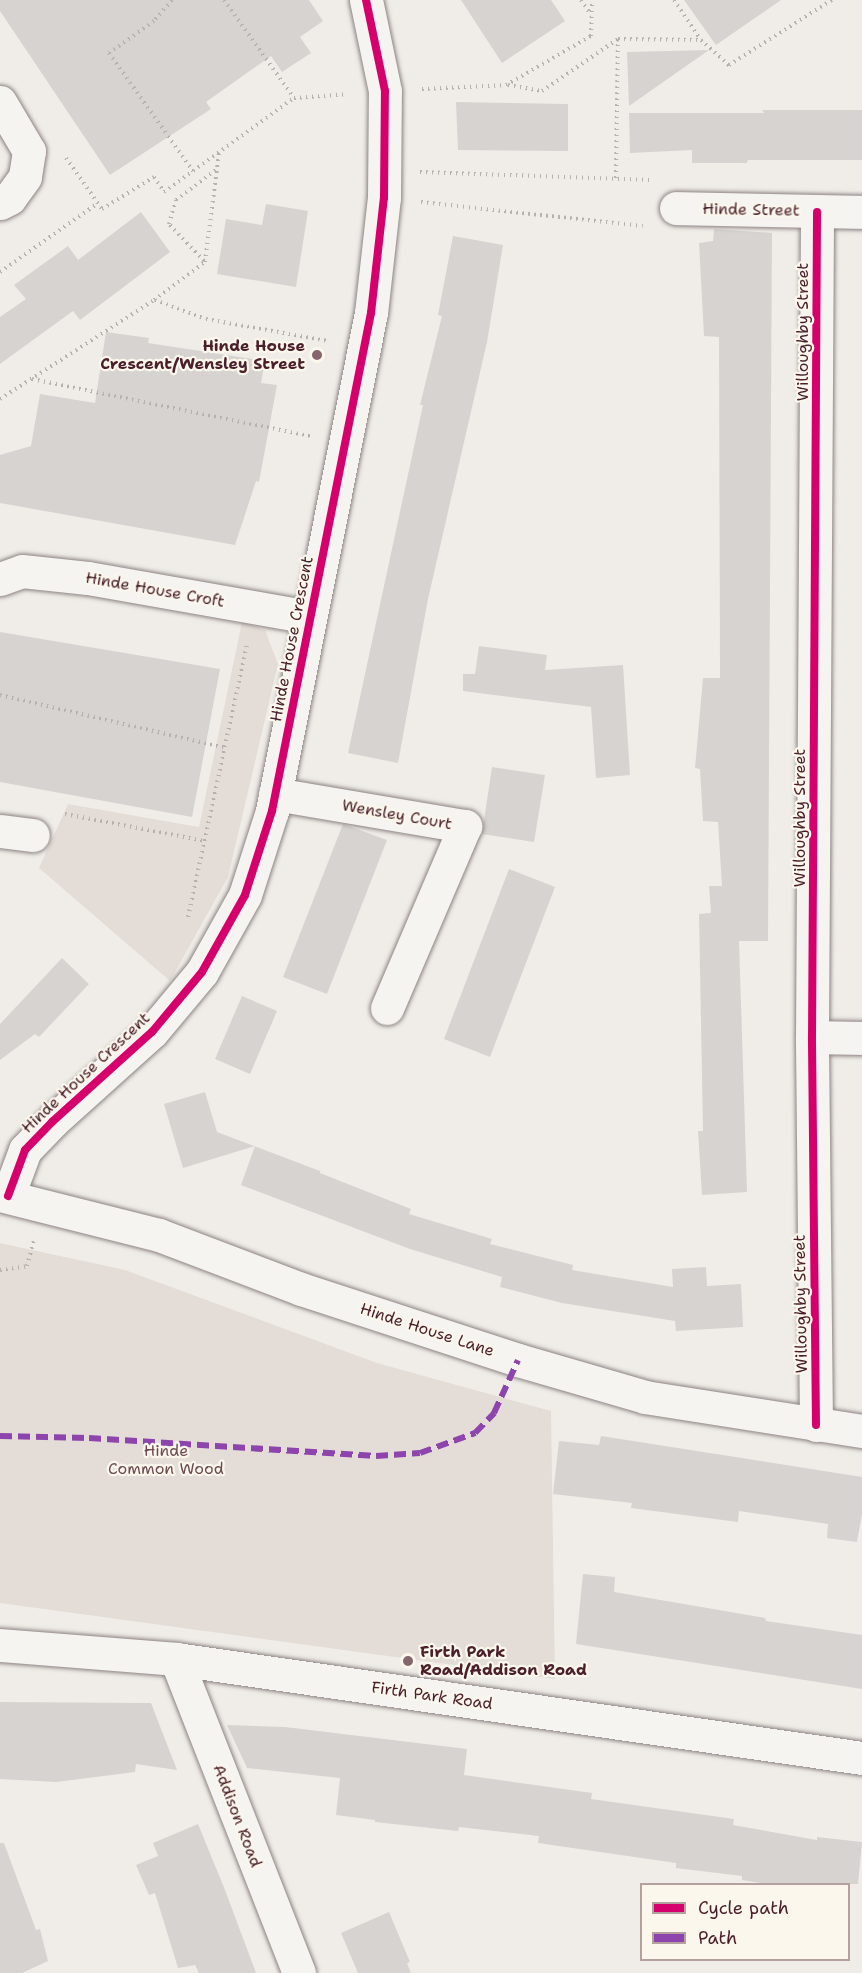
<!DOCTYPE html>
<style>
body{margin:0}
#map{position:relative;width:862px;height:1973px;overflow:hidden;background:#f0ede8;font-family:"Shantell Sans",sans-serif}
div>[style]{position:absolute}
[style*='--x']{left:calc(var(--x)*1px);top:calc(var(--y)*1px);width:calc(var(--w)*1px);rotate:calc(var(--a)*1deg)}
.green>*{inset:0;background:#e4ddd7}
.building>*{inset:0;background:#d7d3d0}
.path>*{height:4px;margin-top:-2px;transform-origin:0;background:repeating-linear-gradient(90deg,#b7b2b0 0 1.5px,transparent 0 6px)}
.roads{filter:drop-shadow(0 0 2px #8d8383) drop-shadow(0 0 2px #8d8383)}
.minor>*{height:33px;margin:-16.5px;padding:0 16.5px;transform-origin:16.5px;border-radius:16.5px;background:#f5f4f0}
.major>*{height:33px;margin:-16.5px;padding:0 16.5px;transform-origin:16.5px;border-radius:16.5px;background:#f5f4f0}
.quiet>*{height:6px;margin-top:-3px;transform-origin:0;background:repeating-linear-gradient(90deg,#8e44ad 0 12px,transparent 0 18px)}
.cycleway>*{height:8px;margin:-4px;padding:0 4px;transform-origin:4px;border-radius:4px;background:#d6006c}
.dots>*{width:16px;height:16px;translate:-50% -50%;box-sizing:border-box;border:3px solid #fbf7ec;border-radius:50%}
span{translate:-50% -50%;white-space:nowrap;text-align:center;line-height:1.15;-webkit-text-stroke:4.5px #fbf7ec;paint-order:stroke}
.street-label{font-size:16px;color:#4a1f2b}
.poi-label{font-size:16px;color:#4a1f2b;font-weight:700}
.right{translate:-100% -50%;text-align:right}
.left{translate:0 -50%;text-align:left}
.park-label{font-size:16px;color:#6e4b52}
.legend{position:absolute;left:640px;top:1883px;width:210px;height:78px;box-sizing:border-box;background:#fbf7ec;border:2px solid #b4a19f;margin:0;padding:8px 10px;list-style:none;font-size:18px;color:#4a1f2b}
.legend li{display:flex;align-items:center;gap:12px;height:30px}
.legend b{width:30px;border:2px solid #b4a19f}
</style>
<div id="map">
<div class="green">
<div style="clip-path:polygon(242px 622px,265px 630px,278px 664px,228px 877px,170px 981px,39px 868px,68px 804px,199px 827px)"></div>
<div style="clip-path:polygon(0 1243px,125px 1270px,377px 1363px,551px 1411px,555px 1679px,0 1603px)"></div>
</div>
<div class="building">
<div style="clip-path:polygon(0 0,309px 0,323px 21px,300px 37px,311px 53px,282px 72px,271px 56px,206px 102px,211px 109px,110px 175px,0 11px)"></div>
<div style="clip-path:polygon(461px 0,551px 0,565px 21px,502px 63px)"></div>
<div style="clip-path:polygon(684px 0,781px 0,716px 45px)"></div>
<div style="clip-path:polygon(709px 50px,629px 106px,627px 52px)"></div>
<div style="clip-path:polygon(456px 102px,568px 104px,568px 151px,458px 150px)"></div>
<div style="clip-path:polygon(762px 110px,862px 110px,862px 160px,748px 160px,747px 163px,692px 163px,692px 150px,630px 153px,629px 113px,764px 113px)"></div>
<div style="clip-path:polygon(266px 204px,308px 211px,296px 287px,217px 274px,226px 219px,262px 225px)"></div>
<div style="clip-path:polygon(141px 212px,170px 252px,80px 320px,73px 311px,0 364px,0 317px,26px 299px,14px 285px,68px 246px,78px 260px)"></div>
<div style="clip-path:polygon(714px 229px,772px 233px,768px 941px,739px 941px,747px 1192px,702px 1195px,698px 1131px,703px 1131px,699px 914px,711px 913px,709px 886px,722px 886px,718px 822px,703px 821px,700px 769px,695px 768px,703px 678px,720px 678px,719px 337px,704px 336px,699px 243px,713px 241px)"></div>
<div style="clip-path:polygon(453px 236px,503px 245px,487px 342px,428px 599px,398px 763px,348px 753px,423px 405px,420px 405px,442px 316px,438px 315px)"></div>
<div style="clip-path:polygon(106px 332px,149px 338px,148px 343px,265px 361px,261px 383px,277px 385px,259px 482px,256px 481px,235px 545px,0 503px,0 455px,31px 446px,40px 394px,95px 403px)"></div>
<div style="clip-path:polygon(0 632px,220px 669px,192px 817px,0 782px)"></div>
<div style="clip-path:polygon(479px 646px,547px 655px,545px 670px,623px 665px,630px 775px,596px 778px,591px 707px,463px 691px,463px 674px,475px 674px)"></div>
<div style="clip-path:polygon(492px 767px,545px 775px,534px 842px,482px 834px)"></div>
<div style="clip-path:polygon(343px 824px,387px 840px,327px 994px,283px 977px)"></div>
<div style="clip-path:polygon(509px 869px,555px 887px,490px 1057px,444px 1039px)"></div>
<div style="clip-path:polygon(62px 958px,89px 984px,39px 1037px,35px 1034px,0 1060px,0 1024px)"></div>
<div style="clip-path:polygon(242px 996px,277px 1011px,250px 1074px,215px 1059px)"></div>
<div style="clip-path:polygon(205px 1092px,217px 1132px,320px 1171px,320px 1173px,411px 1209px,409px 1214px,492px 1239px,490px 1244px,573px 1265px,572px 1270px,673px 1287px,672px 1269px,706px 1267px,707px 1286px,741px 1284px,743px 1327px,676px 1331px,675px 1321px,562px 1303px,500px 1287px,502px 1277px,410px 1249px,241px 1185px,255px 1146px,183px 1168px,164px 1104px)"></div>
<div style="clip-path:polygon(601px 1436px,862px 1477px,862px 1514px,857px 1542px,827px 1538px,828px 1524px,739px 1511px,738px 1522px,631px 1508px,632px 1503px,553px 1494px,559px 1441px,599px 1445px)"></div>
<div style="clip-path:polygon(583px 1574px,615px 1577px,614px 1592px,765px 1618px,766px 1621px,862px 1635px,862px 1689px,576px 1644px)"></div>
<div style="clip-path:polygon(0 1702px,151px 1703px,177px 1770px,136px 1764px,135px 1772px,56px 1782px,0 1779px)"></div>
<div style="clip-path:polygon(227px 1725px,285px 1727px,467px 1749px,464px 1775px,592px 1793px,591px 1799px,734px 1819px,733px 1825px,817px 1840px,817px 1837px,862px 1842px,858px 1884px,768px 1884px,742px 1880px,742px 1876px,676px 1868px,676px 1863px,538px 1843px,539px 1836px,459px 1827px,458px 1831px,375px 1822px,375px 1820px,336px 1815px,340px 1778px,247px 1768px)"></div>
<div style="clip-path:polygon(198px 1824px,225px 1890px,256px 1973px,199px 1973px,195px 1965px,178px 1968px,155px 1893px,149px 1895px,136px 1865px,158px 1856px,153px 1843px)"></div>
<div style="clip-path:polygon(0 1843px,4px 1843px,36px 1930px,40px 1929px,48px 1961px,22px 1973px,0 1973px)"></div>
<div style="clip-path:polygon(389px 1912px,410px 1962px,407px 1963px,411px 1973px,358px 1973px,341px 1933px)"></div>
</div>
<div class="path">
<div style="--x:172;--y:0;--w:28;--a:131"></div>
<div style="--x:154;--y:21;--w:55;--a:144.6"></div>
<div style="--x:109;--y:53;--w:145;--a:54.6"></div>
<div style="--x:224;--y:0;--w:120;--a:54.5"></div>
<div style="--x:294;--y:98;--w:54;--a:-4.2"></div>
<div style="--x:581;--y:0;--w:18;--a:56"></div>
<div style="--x:674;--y:0;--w:48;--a:56"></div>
<div style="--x:701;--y:40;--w:38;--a:42"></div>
<div style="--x:729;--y:65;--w:122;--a:-32.3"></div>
<div style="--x:508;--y:85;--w:35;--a:10"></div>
<div style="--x:542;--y:91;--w:92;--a:-34.4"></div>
<div style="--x:618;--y:39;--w:83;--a:0.7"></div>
<div style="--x:422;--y:89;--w:84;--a:-2.7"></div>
<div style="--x:506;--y:85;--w:98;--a:-30"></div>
<div style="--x:591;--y:36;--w:36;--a:-88"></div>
<div style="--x:66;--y:158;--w:62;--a:54.8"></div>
<div style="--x:102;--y:209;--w:61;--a:-31.6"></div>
<div style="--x:154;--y:177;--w:18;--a:56"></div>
<div style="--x:164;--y:192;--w:160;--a:-35.9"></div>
<div style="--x:420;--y:172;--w:232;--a:2"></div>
<div style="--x:616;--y:178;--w:139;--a:-89.2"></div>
<div style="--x:421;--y:202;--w:223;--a:6.2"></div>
<div style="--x:204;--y:261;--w:51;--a:-133.4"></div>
<div style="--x:169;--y:224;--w:25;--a:-74"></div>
<div style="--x:176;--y:200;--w:51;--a:-37.1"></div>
<div style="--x:0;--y:272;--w:120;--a:-35.1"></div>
<div style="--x:155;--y:300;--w:54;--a:20.4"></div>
<div style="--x:206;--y:319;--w:124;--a:10.2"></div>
<div style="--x:32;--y:379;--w:284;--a:11.6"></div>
<div style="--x:0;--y:399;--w:183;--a:-32.7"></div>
<div style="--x:154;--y:300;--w:64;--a:-36.7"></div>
<div style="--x:205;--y:262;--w:110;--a:-82.7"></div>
<div style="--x:0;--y:695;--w:232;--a:13.2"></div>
<div style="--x:65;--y:814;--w:143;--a:10.9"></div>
<div style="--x:188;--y:917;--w:280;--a:-77.8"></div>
<div style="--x:0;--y:1270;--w:27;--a:-8"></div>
<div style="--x:27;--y:1266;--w:27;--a:-75"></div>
</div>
<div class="roads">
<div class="minor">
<div style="--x:0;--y:102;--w:57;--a:59.4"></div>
<div style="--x:29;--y:151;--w:26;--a:99"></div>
<div style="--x:25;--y:177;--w:26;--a:126"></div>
<div style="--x:10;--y:198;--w:11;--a:153"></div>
<div style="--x:676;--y:208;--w:186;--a:1.2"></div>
<div style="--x:0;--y:579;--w:23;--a:-20"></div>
<div style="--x:22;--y:571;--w:66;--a:6.1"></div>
<div style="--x:88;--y:578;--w:225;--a:10"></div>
<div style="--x:275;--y:794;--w:193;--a:9.6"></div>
<div style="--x:465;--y:826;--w:198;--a:113.2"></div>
<div style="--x:0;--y:831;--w:33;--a:7"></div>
<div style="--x:812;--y:1037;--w:50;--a:1.1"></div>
<div style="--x:0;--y:1195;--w:164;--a:14.1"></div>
<div style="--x:159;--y:1235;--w:152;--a:20.8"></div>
<div style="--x:301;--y:1289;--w:228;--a:18.1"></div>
<div style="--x:518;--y:1360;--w:132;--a:16.2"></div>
<div style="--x:645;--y:1397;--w:220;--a:8.9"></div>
<div style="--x:8;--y:1196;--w:49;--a:-69.7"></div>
<div style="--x:25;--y:1150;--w:40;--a:-46"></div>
<div style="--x:53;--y:1121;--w:133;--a:-42"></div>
<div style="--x:152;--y:1032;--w:78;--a:-50.2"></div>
<div style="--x:202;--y:972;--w:88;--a:-60.8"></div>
<div style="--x:245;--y:895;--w:88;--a:-72.2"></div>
<div style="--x:272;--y:811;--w:508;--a:-78.76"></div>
<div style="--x:371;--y:313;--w:116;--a:-83.6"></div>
<div style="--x:384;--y:198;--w:107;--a:-89.5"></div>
<div style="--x:385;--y:91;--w:93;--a:-101.8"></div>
<div style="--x:816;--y:1425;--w:388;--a:-90.6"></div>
<div style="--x:812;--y:1037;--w:825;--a:-89.65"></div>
<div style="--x:176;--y:1659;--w:337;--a:68.6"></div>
</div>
<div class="major">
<div style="--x:0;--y:1645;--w:177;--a:4.5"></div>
<div style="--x:176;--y:1659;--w:693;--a:8.21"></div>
</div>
</div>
<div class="quiet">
<div style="--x:0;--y:1436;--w:89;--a:1.3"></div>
<div style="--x:89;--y:1438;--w:288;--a:3.6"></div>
<div style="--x:376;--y:1456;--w:44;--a:-3.9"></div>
<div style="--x:420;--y:1453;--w:59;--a:-20"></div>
<div style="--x:475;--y:1433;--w:28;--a:-46"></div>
<div style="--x:494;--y:1413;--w:58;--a:-65.6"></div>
</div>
<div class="cycleway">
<div style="--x:8;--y:1196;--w:49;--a:-69.7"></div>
<div style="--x:25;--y:1150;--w:40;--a:-46"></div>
<div style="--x:53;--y:1121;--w:133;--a:-42"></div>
<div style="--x:152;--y:1032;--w:78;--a:-50.2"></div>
<div style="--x:202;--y:972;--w:88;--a:-60.8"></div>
<div style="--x:245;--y:895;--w:88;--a:-72.2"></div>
<div style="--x:272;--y:811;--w:508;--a:-78.76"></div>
<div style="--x:371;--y:313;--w:116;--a:-83.6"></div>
<div style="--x:384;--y:198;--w:107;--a:-89.5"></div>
<div style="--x:385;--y:91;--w:93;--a:-101.8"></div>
<div style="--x:816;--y:1425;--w:388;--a:-90.6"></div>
<div style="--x:812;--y:1037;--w:825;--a:-89.65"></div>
</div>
<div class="dots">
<div style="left:317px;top:355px;background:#84676d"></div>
<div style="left:408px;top:1661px;background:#84676d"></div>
</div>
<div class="street-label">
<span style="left:751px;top:210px;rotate:1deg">Hinde Street</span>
<span style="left:803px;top:332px;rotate:-90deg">Willoughby Street</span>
<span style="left:155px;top:590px;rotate:10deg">Hinde House Croft</span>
<span style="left:292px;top:639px;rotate:-79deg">Hinde House Crescent</span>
<span style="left:397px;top:815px;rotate:10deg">Wensley Court</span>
<span style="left:800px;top:818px;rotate:-90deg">Willoughby Street</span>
<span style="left:86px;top:1073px;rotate:-43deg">Hinde House Crescent</span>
<span style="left:801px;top:1304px;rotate:-91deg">Willoughby Street</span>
<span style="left:427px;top:1330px;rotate:18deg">Hinde House Lane</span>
<span style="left:432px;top:1696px;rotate:8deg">Firth Park Road</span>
<span style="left:237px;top:1816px;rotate:69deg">Addison Road</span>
</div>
<div class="poi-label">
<span class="right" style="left:305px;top:355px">Hinde House<br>Crescent/Wensley Street</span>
<span class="left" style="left:420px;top:1661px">Firth Park<br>Road/Addison Road</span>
</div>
<div class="park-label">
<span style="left:166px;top:1460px">Hinde<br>Common Wood</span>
</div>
<ul class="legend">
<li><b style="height:8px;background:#d6006c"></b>Cycle path</li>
<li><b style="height:8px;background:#8e44ad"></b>Path</li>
</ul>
</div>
